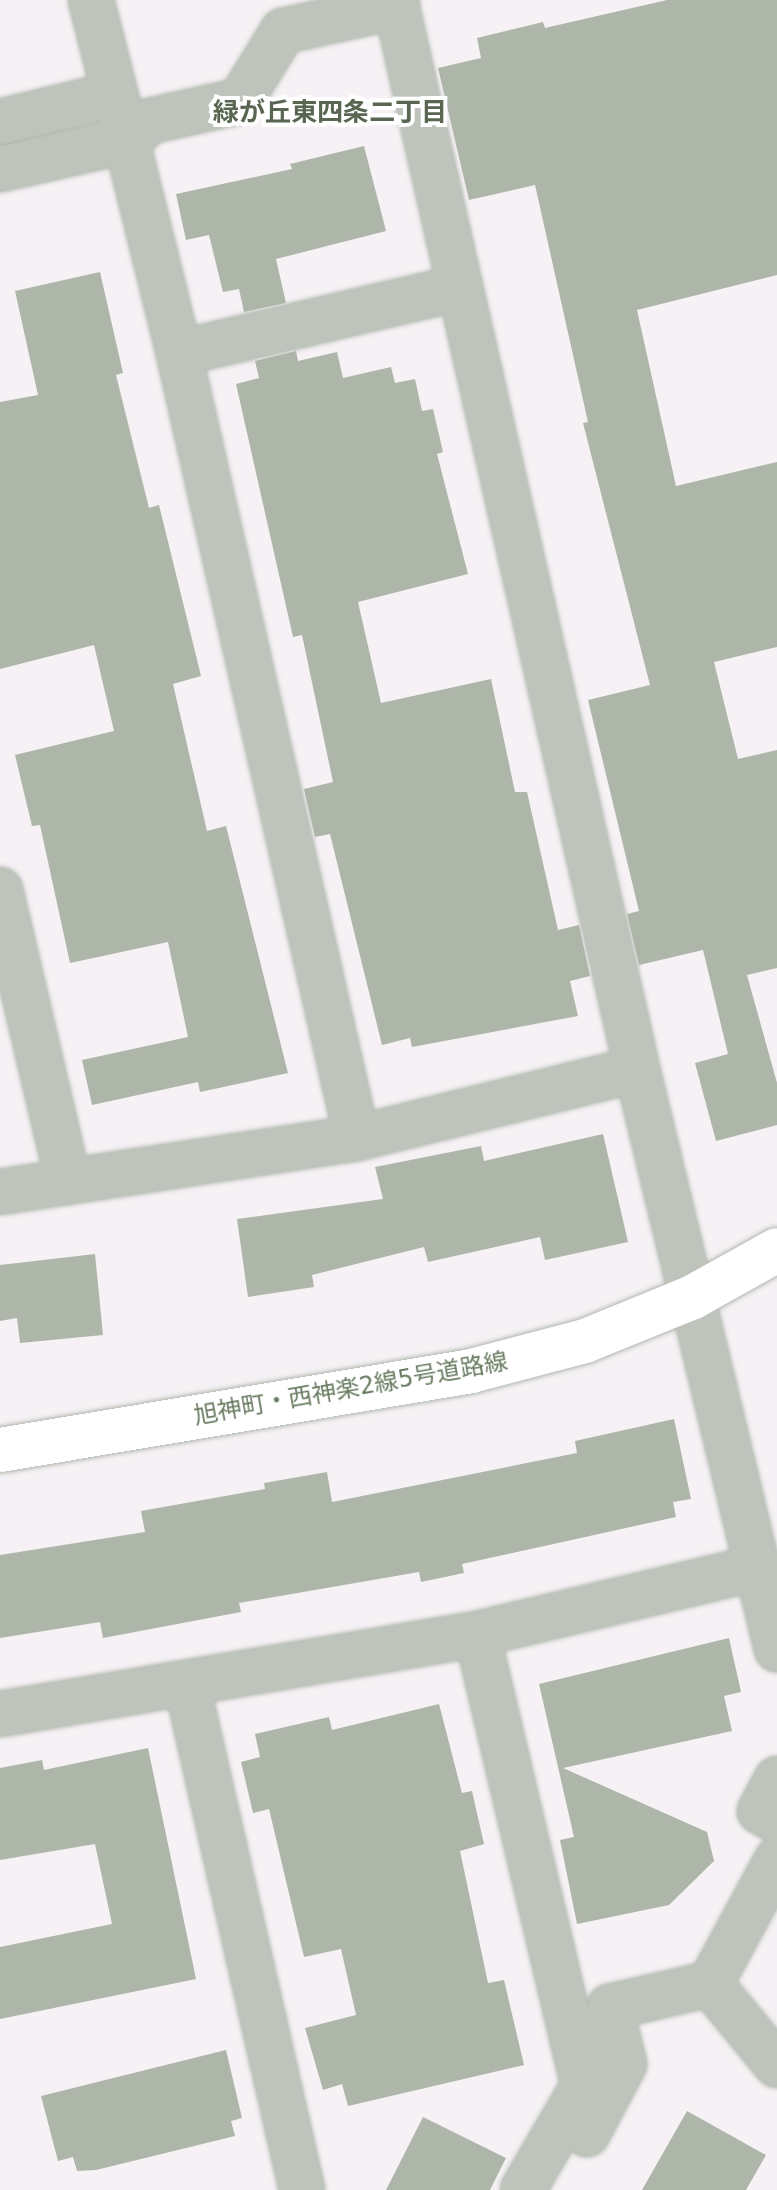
<!DOCTYPE html>
<meta charset="utf-8">
<style>
body{margin:0}
#map{position:relative;width:777px;height:2190px;overflow:hidden;background:#f5f1f4;font-family:"DejaVu Sans","Noto Sans JP",sans-serif}
div>[style]{position:absolute}
[style*='--x']{left:calc(var(--x)*1px);top:calc(var(--y)*1px);width:calc(var(--w)*1px);rotate:calc(var(--a)*1deg)}
.building>*{inset:0;background:#aeb6a9}
.roads{filter:drop-shadow(0 0 2px #b1b8ae) drop-shadow(0 0 2px #b1b8ae)}
.street>*{height:44px;margin:-22px;padding:0 22px;transform-origin:22px;border-radius:22px;background:#bec4bb}
.secondary>*{height:44px;margin:-22px;padding:0 22px;transform-origin:22px;border-radius:22px;background:#fff}
span{translate:-50% -50%;white-space:nowrap;text-align:center;line-height:1.15;-webkit-text-stroke:8px #fff;paint-order:stroke}
.street-label{font-size:24px;color:#697c61}
.neighbourhood-label{font-size:26px;color:#596752;font-weight:700}
</style>
<div id="map">
<div class="building">
<div style="clip-path:polygon(667px 0,777px 0,777px 275px,637px 310px,676px 486px,777px 462px,777px 647px,714px 662px,738px 759px,777px 750px,777px 968px,747px 975px,777px 1083px,777px 1125px,716px 1141px,695px 1063px,728px 1054px,703px 950px,639px 965px,627px 914px,639px 911px,588px 700px,650px 685px,583px 423px,588px 422px,535px 185px,469px 200px,438px 68px,481px 58px,477px 38px,543px 22px,545px 28px)"></div>
<div style="clip-path:polygon(364px 146px,386px 231px,276px 259px,286px 303px,244px 312px,239px 289px,223px 292px,209px 235px,186px 240px,176px 194px,292px 169px,290px 164px)"></div>
<div style="clip-path:polygon(100px 272px,123px 373px,116px 375px,149px 508px,159px 505px,201px 676px,173px 684px,207px 831px,226px 826px,288px 1073px,200px 1092px,198px 1082px,92px 1105px,82px 1060px,188px 1037px,168px 942px,70px 963px,40px 825px,32px 826px,15px 755px,114px 731px,94px 645px,0 669px,0 402px,38px 395px,15px 291px)"></div>
<div style="clip-path:polygon(296px 351px,298px 361px,337px 352px,343px 378px,391px 367px,395px 383px,415px 379px,422px 411px,433px 409px,443px 452px,437px 454px,468px 574px,358px 602px,381px 703px,491px 679px,515px 792px,527px 792px,558px 930px,579px 925px,590px 976px,570px 981px,578px 1016px,412px 1047px,410px 1038px,382px 1045px,330px 834px,315px 837px,307px 803px,304px 789px,333px 782px,302px 635px,293px 637px,236px 384px,259px 378px,255px 361px)"></div>
<div style="clip-path:polygon(603px 1134px,628px 1242px,545px 1260px,540px 1237px,428px 1262px,424px 1247px,312px 1275px,314px 1287px,248px 1297px,237px 1219px,383px 1199px,375px 1167px,481px 1146px,484px 1161px)"></div>
<div style="clip-path:polygon(95px 1254px,103px 1335px,20px 1343px,17px 1318px,0 1321px,0 1265px)"></div>
<div style="clip-path:polygon(674px 1419px,691px 1499px,673px 1502px,676px 1517px,462px 1564px,464px 1573px,421px 1582px,419px 1572px,239px 1603px,241px 1612px,103px 1638px,100px 1622px,0 1638px,0 1555px,145px 1532px,141px 1511px,265px 1489px,264px 1483px,327px 1472px,332px 1502px,577px 1453px,575px 1441px)"></div>
<div style="clip-path:polygon(729px 1638px,741px 1692px,724px 1696px,732px 1731px,563px 1768px,707px 1832px,714px 1861px,669px 1905px,577px 1924px,560px 1840px,574px 1837px,539px 1684px)"></div>
<div style="clip-path:polygon(439px 1704px,462px 1793px,472px 1791px,484px 1844px,460px 1851px,488px 1983px,504px 1980px,524px 2065px,348px 2106px,342px 2084px,323px 2090px,305px 2028px,356px 2015px,341px 1949px,304px 1957px,269px 1809px,253px 1813px,241px 1762px,260px 1757px,255px 1734px,329px 1717px,332px 1730px)"></div>
<div style="clip-path:polygon(148px 1748px,196px 1979px,0 2019px,0 1947px,112px 1924px,95px 1844px,0 1860px,0 1768px,42px 1760px,44px 1770px)"></div>
<div style="clip-path:polygon(226px 2050px,242px 2118px,231px 2121px,235px 2136px,96px 2170px,77px 2171px,73px 2157px,58px 2161px,41px 2096px)"></div>
<div style="clip-path:polygon(687px 2111px,766px 2155px,746px 2190px,642px 2190px)"></div>
<div style="clip-path:polygon(423px 2117px,506px 2158px,490px 2190px,386px 2190px)"></div>
</div>
<div class="roads">
<div class="street">
<div style="--x:395;--y:0;--w:1096;--a:77.24"></div>
<div style="--x:637;--y:1069;--w:597;--a:76.43"></div>
<div style="--x:115;--y:94;--w:267;--a:76.1"></div>
<div style="--x:0;--y:122;--w:118;--a:-13.7"></div>
<div style="--x:115;--y:94;--w:97;--a:-104.3"></div>
<div style="--x:0;--y:169;--w:132;--a:-12.7"></div>
<div style="--x:129;--y:140;--w:28;--a:-42"></div>
<div style="--x:150;--y:121;--w:92;--a:-12.5"></div>
<div style="--x:240;--y:101;--w:82;--a:-58.4"></div>
<div style="--x:283;--y:31;--w:117;--a:-12.4"></div>
<div style="--x:0;--y:890;--w:299;--a:76.8"></div>
<div style="--x:357;--y:1138;--w:805;--a:-102.78"></div>
<div style="--x:179;--y:353;--w:287;--a:-13.1"></div>
<div style="--x:0;--y:1192;--w:361;--a:-8.6"></div>
<div style="--x:357;--y:1138;--w:288;--a:-13.8"></div>
<div style="--x:477;--y:1634;--w:464;--a:76.7"></div>
<div style="--x:584;--y:2085;--w:121;--a:120.2"></div>
<div style="--x:187;--y:1685;--w:518;--a:77.17"></div>
<div style="--x:0;--y:1714;--w:484;--a:-9.5"></div>
<div style="--x:477;--y:1634;--w:287;--a:-13.3"></div>
<div style="--x:777;--y:1779;--w:36;--a:118"></div>
<div style="--x:760;--y:1811;--w:20;--a:30"></div>
<div style="--x:710;--y:1984;--w:105;--a:50.4"></div>
<div style="--x:587;--y:2134;--w:79;--a:-62.1"></div>
<div style="--x:624;--y:2064;--w:59;--a:-103.8"></div>
<div style="--x:610;--y:2007;--w:103;--a:-13"></div>
<div style="--x:710;--y:1984;--w:141;--a:-61.6"></div>
</div>
<div class="secondary">
<div style="--x:0;--y:1450;--w:478;--a:-9.5"></div>
<div style="--x:471;--y:1371;--w:118;--a:-14.7"></div>
<div style="--x:585;--y:1341;--w:117;--a:-22.2"></div>
<div style="--x:693;--y:1297;--w:96;--a:-29.2"></div>
</div>
</div>
<div class="street-label">
<span style="left:351px;top:1389px;rotate:-10deg">旭神町・西神楽2線5号道路線</span>
</div>
<div class="neighbourhood-label">
<span style="left:330px;top:113px">緑が丘東四条二丁目</span>
</div>
</div>
